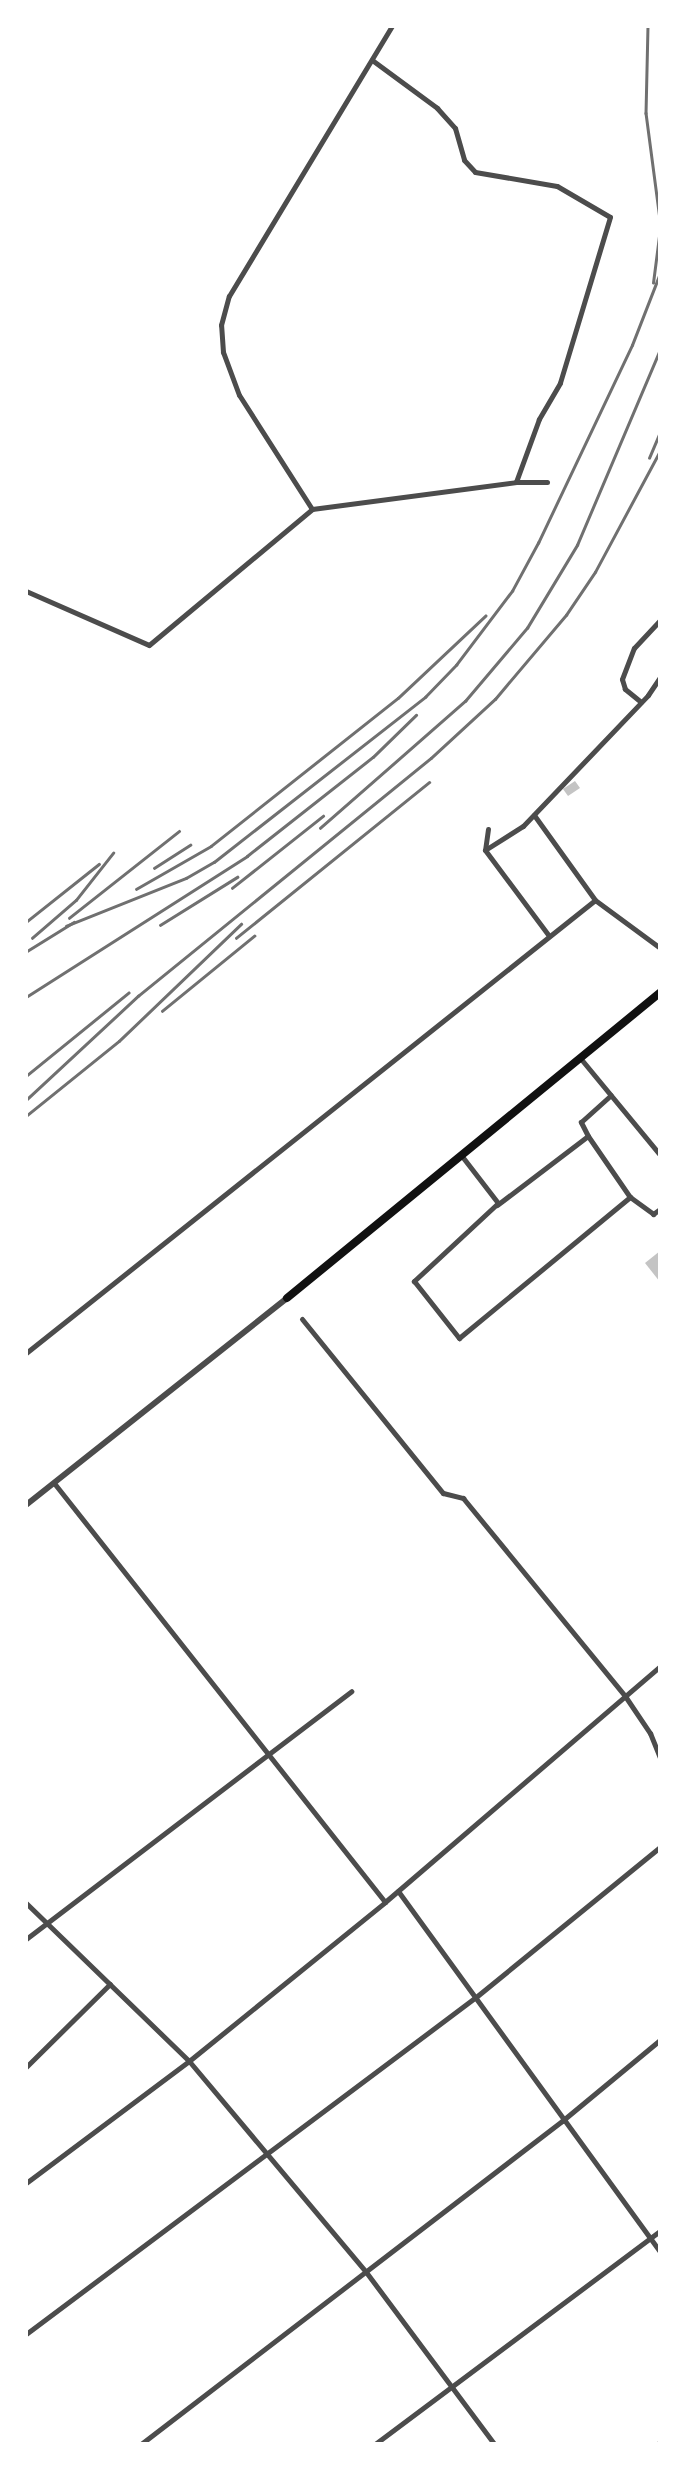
<!DOCTYPE html>
<style>
body{margin:0}
#map{position:relative;width:686px;height:2470px;overflow:hidden;background:#fff;font-family:Commissioner,sans-serif}
div>[style]{position:absolute}
[style*='--x']{left:calc(var(--x)*1px);top:calc(var(--y)*1px);width:calc(var(--w)*1px);rotate:calc(var(--a)*1deg)}
.building>*{inset:0;background:#c4c4c4}
.minor>*{height:5px;margin:-2.5px;padding:0 2.5px;transform-origin:2.5px;border-radius:2.5px;background:#4c4c4c}
.tertiary>*{height:6px;margin:-3px;padding:0 3px;transform-origin:3px;border-radius:3px;background:#4c4c4c}
.primary>*{height:8px;margin:-4px;padding:0 4px;transform-origin:4px;border-radius:4px;background:#111}
.rail>*{height:2.5px;margin:-1.25px;padding:0 1.25px;transform-origin:1.25px;border-radius:1.25px;background:#707070}
span{translate:-50% -50%;white-space:nowrap;text-align:center;line-height:1.15;-webkit-text-stroke:5px #fff;paint-order:stroke}
.frame{position:absolute;inset:0;border:28px solid #fff;pointer-events:none}
</style>
<div id="map">
<div class="building">
<div style="clip-path:polygon(575px 781px,580px 788px,568px 796px,563px 789px)"></div>
<div style="clip-path:polygon(660px 1251px,660px 1282px,645px 1263px)"></div>
</div>
<div class="minor">
<div style="--x:372;--y:60;--w:81;--a:36.4"></div>
<div style="--x:437;--y:108;--w:27;--a:48"></div>
<div style="--x:455;--y:128;--w:33;--a:74"></div>
<div style="--x:464;--y:160;--w:16;--a:47"></div>
<div style="--x:475;--y:172;--w:83;--a:9.7"></div>
<div style="--x:557;--y:186;--w:61;--a:30.3"></div>
<div style="--x:610;--y:217;--w:173;--a:106.8"></div>
<div style="--x:560;--y:383;--w:42;--a:120.3"></div>
<div style="--x:539;--y:419;--w:67;--a:110.1"></div>
<div style="--x:312;--y:509;--w:135;--a:-122.6"></div>
<div style="--x:239;--y:395;--w:46;--a:-110.4"></div>
<div style="--x:223;--y:352;--w:27;--a:-94"></div>
<div style="--x:221;--y:325;--w:30;--a:-75"></div>
<div style="--x:229;--y:296;--w:315;--a:-58.9"></div>
<div style="--x:26;--y:591;--w:134;--a:23.7"></div>
<div style="--x:149;--y:645;--w:212;--a:-39.8"></div>
<div style="--x:312;--y:509;--w:206;--a:-7.5"></div>
<div style="--x:516;--y:482;--w:31;--a:0"></div>
<div style="--x:641;--y:702;--w:21;--a:-141"></div>
<div style="--x:625;--y:689;--w:10;--a:-107"></div>
<div style="--x:622;--y:679;--w:33;--a:-69"></div>
<div style="--x:634;--y:648;--w:38;--a:-47"></div>
<div style="--x:534;--y:815;--w:105;--a:54.3"></div>
<div style="--x:595;--y:900;--w:81;--a:36.4"></div>
<div style="--x:488;--y:829;--w:21;--a:98"></div>
<div style="--x:485;--y:850;--w:107;--a:53.3"></div>
<div style="--x:485;--y:850;--w:45;--a:-32.3"></div>
<div style="--x:523;--y:826;--w:181;--a:-46.3"></div>
<div style="--x:648;--y:695;--w:22;--a:-56"></div>
<div style="--x:581;--y:1059;--w:124;--a:50.5"></div>
<div style="--x:588;--y:1136;--w:74;--a:55.5"></div>
<div style="--x:461;--y:1155;--w:61;--a:52.4"></div>
<div style="--x:498;--y:1203;--w:115;--a:137.1"></div>
<div style="--x:414;--y:1281;--w:73;--a:51.7"></div>
<div style="--x:459;--y:1338;--w:222;--a:-39.5"></div>
<div style="--x:630;--y:1197;--w:29;--a:36"></div>
<div style="--x:653;--y:1214;--w:9;--a:-36"></div>
<div style="--x:497;--y:1205;--w:114;--a:-37.2"></div>
<div style="--x:588;--y:1136;--w:16;--a:-117"></div>
<div style="--x:581;--y:1122;--w:40;--a:-42"></div>
<div style="--x:302;--y:1319;--w:224;--a:51"></div>
<div style="--x:443;--y:1493;--w:21;--a:14"></div>
<div style="--x:463;--y:1498;--w:256;--a:50.7"></div>
<div style="--x:625;--y:1696;--w:45;--a:56"></div>
<div style="--x:650;--y:1733;--w:27;--a:68"></div>
<div style="--x:26;--y:1353;--w:727;--a:-38.52"></div>
<div style="--x:54;--y:1483;--w:534;--a:51.69"></div>
<div style="--x:398;--y:1891;--w:445;--a:54"></div>
<div style="--x:26;--y:1903;--w:227;--a:44.1"></div>
<div style="--x:189;--y:2061;--w:275;--a:50"></div>
<div style="--x:366;--y:2272;--w:214;--a:53.3"></div>
<div style="--x:26;--y:1939;--w:409;--a:-37.3"></div>
<div style="--x:26;--y:2067;--w:118;--a:-44.7"></div>
<div style="--x:26;--y:2183;--w:204;--a:-36.8"></div>
<div style="--x:189;--y:2061;--w:252;--a:-39"></div>
<div style="--x:385;--y:1902;--w:362;--a:-40.6"></div>
<div style="--x:26;--y:2334;--w:562;--a:-36.83"></div>
<div style="--x:476;--y:1997;--w:237;--a:-39.2"></div>
<div style="--x:141;--y:2444;--w:531;--a:-37.5"></div>
<div style="--x:562;--y:2121;--w:127;--a:-39.6"></div>
<div style="--x:375;--y:2444;--w:356;--a:-36.8"></div>
<div style="--x:658;--y:2444;--w:3;--a:-45"></div>
</div>
<div class="tertiary">
<div style="--x:26;--y:1505;--w:333;--a:-38.4"></div>
</div>
<div class="primary">
<div style="--x:287;--y:1298;--w:482;--a:-39.3"></div>
</div>
<div class="rail">
<div style="--x:648;--y:26;--w:87;--a:91.3"></div>
<div style="--x:646;--y:113;--w:107;--a:82.5"></div>
<div style="--x:653;--y:283;--w:55;--a:-82.7"></div>
<div style="--x:649;--y:458;--w:28;--a:-67"></div>
<div style="--x:320;--y:828;--w:193;--a:-41.2"></div>
<div style="--x:465;--y:701;--w:96;--a:-49.7"></div>
<div style="--x:527;--y:628;--w:97;--a:-58.9"></div>
<div style="--x:577;--y:545;--w:213;--a:-67"></div>
<div style="--x:154;--y:868;--w:43;--a:-32.6"></div>
<div style="--x:232;--y:888;--w:116;--a:-38.4"></div>
<div style="--x:136;--y:889;--w:86;--a:-29.8"></div>
<div style="--x:211;--y:846;--w:238;--a:-38.4"></div>
<div style="--x:398;--y:698;--w:120;--a:-43.3"></div>
<div style="--x:69;--y:918;--w:140;--a:-38.3"></div>
<div style="--x:26;--y:922;--w:93;--a:-38.5"></div>
<div style="--x:160;--y:925;--w:91;--a:-31.9"></div>
<div style="--x:66;--y:926;--w:129;--a:-21.8"></div>
<div style="--x:186;--y:878;--w:32;--a:-30"></div>
<div style="--x:214;--y:862;--w:268;--a:-38"></div>
<div style="--x:425;--y:697;--w:45;--a:-45.9"></div>
<div style="--x:456;--y:665;--w:93;--a:-52.9"></div>
<div style="--x:512;--y:591;--w:55;--a:-61.6"></div>
<div style="--x:538;--y:543;--w:219;--a:-64.6"></div>
<div style="--x:632;--y:345;--w:77;--a:-68.7"></div>
<div style="--x:32;--y:938;--w:58;--a:-40.8"></div>
<div style="--x:76;--y:900;--w:60;--a:-51.8"></div>
<div style="--x:236;--y:938;--w:248;--a:-38.9"></div>
<div style="--x:27;--y:951;--w:55;--a:-31.7"></div>
<div style="--x:26;--y:997;--w:262;--a:-32.5"></div>
<div style="--x:247;--y:856;--w:160;--a:-38.2"></div>
<div style="--x:373;--y:757;--w:60;--a:-44.3"></div>
<div style="--x:162;--y:1011;--w:119;--a:-39.2"></div>
<div style="--x:26;--y:1076;--w:132;--a:-39.1"></div>
<div style="--x:26;--y:1100;--w:153;--a:-42.9"></div>
<div style="--x:138;--y:996;--w:377;--a:-39.1"></div>
<div style="--x:431;--y:758;--w:87;--a:-42.7"></div>
<div style="--x:495;--y:699;--w:110;--a:-49.8"></div>
<div style="--x:566;--y:615;--w:52;--a:-56"></div>
<div style="--x:595;--y:572;--w:137;--a:-61.8"></div>
<div style="--x:26;--y:1116;--w:119;--a:-38.9"></div>
<div style="--x:119;--y:1041;--w:169;--a:-43.8"></div>
</div>
<div class="frame"></div>
</div>
